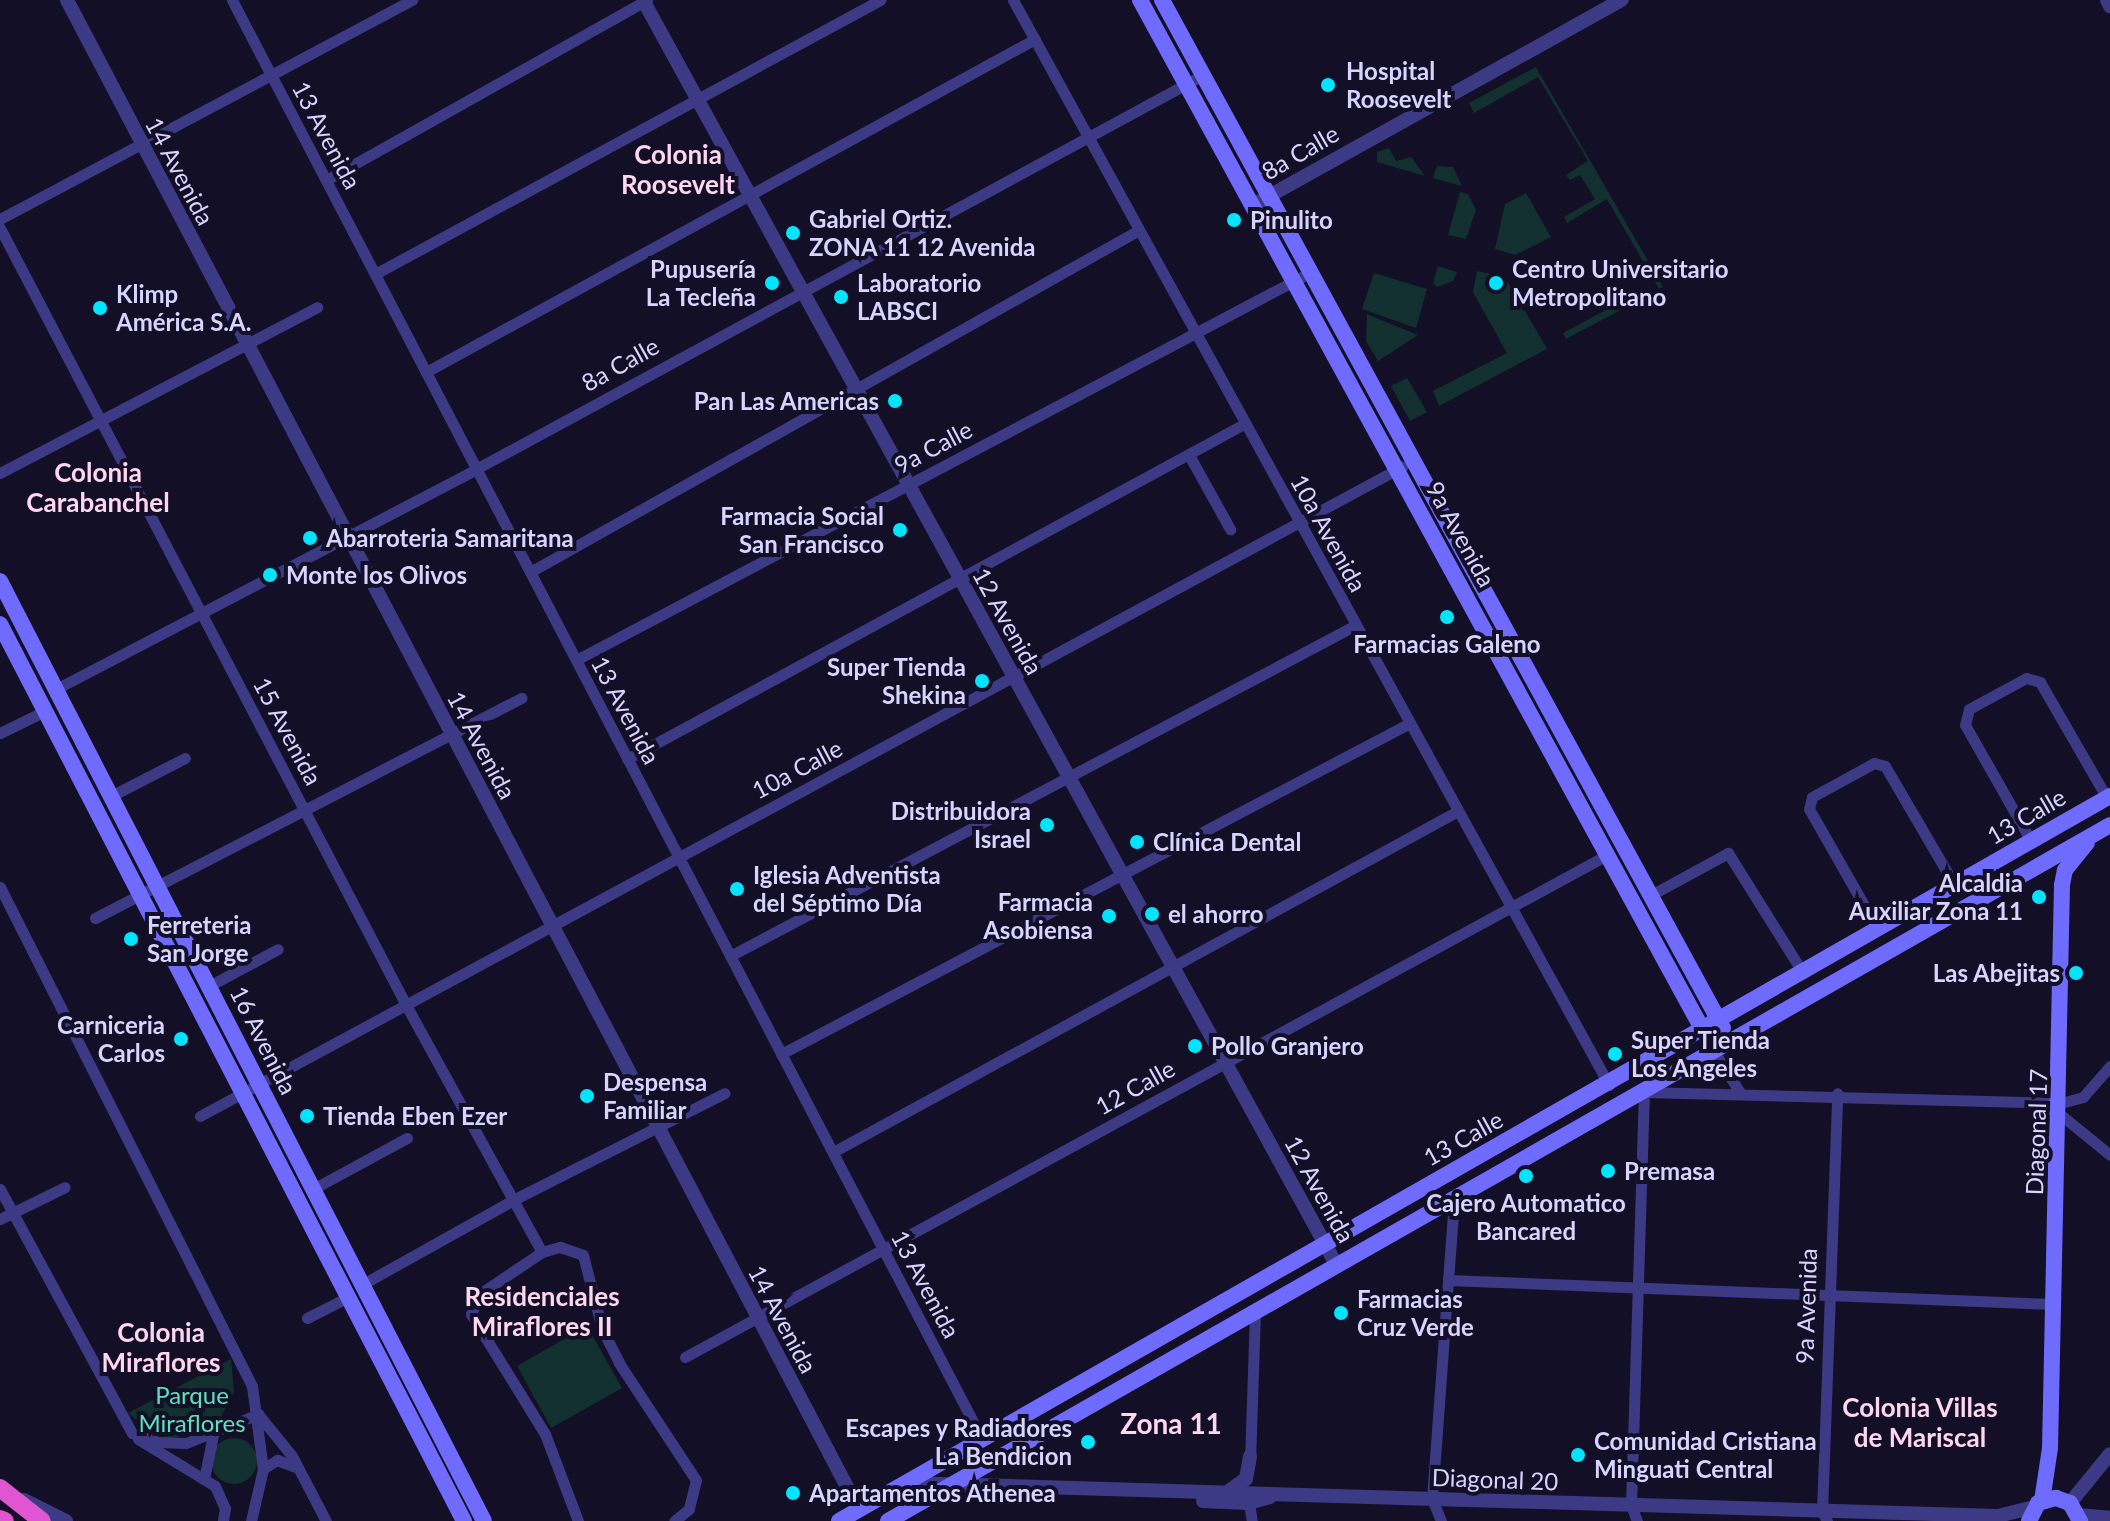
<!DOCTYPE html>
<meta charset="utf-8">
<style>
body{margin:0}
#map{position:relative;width:2110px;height:1521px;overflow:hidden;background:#130f26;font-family:Lato,sans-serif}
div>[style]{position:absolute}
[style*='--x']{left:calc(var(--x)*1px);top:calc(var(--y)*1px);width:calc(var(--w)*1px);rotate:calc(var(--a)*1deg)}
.green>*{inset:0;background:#12302f}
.round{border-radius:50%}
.minor>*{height:11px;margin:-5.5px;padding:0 5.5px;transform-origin:5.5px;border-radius:5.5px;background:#3d3a85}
.tertiary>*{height:14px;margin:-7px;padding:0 7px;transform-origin:7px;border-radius:7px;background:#3d3a85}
.secondary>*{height:16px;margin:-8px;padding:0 8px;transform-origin:8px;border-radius:8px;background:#6f6bff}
.trunk>*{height:18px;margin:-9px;padding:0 9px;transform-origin:9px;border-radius:9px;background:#e055d1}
.dots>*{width:22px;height:22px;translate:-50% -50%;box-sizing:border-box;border:4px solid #130f26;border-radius:50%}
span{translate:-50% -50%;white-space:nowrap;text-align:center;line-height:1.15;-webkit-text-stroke:8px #130f26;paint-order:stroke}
.poi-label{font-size:24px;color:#d9d4ff;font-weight:700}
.left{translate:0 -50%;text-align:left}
.right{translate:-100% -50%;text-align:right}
.street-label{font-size:24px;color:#d9d4ff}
.park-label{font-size:24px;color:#5fe0c0}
.neighbourhood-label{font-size:26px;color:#ffd6f0;font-weight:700}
.quarter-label{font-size:28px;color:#ffd6f0;font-weight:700}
</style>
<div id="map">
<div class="green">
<div style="clip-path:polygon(1536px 67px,1663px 287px,1659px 289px,1607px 199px,1567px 223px,1564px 217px,1595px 199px,1580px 175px,1570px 180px,1566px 175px,1588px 161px,1538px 77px,1474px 113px,1469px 103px)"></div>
<div style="clip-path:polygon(1389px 148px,1396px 161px,1411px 157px,1425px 176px,1377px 162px,1377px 152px)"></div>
<div style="clip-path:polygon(1437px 166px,1453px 167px,1462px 186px,1433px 178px)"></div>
<div style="clip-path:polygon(1460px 192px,1468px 194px,1476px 210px,1466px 239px,1448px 235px)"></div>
<div style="clip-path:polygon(1526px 193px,1551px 237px,1515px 255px,1495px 249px,1505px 204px)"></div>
<div style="clip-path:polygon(1438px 266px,1457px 272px,1453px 281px,1437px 287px,1433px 283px)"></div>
<div style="clip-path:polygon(1477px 271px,1505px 277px,1547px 349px,1439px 406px,1433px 391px,1507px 353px,1473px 292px)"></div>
<div style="clip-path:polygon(1374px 273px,1427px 289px,1416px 328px,1362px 309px)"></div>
<div style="clip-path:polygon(1642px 291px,1645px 297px,1566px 339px,1563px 333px)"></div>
<div style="clip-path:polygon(1367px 314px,1418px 335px,1378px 361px,1366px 341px)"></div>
<div style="clip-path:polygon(1407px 378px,1427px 412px,1410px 421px,1391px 386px)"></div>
<div style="clip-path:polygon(587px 1326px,622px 1388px,551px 1428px,517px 1366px)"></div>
<div style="clip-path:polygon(231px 1359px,234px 1392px,218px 1422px,204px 1432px,171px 1438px,154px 1434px,128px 1413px)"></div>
<div class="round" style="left:211px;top:1438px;width:46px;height:46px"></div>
</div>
<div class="minor">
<div style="--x:232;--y:0;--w:1623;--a:62.47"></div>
<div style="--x:1013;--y:0;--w:1238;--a:61.22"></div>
<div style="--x:326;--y:180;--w:368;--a:-29.3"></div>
<div style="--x:0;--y:219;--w:467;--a:-28"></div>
<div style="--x:0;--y:228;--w:877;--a:62.41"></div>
<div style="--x:406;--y:1005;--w:282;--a:61.2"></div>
<div style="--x:375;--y:274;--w:575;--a:-28.48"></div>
<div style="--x:426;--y:372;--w:694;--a:-28.67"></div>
<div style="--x:1189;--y:455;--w:85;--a:61"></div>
<div style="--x:0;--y:473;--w:358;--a:-27.6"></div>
<div style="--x:530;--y:572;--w:698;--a:-29.32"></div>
<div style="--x:576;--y:660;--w:831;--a:-27.83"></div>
<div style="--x:56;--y:689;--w:474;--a:-27.6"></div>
<div style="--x:476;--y:469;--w:827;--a:-28.46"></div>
<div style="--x:0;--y:733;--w:50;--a:-26.1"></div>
<div style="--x:627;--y:759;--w:702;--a:-28.5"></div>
<div style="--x:111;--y:796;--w:83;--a:-27.2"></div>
<div style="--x:2031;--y:841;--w:133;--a:-119.6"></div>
<div style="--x:1965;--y:725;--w:16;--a:-76"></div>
<div style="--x:1969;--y:709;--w:65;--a:-28.5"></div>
<div style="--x:2026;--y:678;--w:15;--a:16"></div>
<div style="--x:2040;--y:682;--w:134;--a:60"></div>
<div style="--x:0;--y:887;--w:559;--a:63.21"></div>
<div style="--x:252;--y:1386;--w:84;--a:82.5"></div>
<div style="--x:263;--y:1469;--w:53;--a:103"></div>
<div style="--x:1651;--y:895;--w:88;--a:-28.6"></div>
<div style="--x:1728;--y:853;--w:142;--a:58"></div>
<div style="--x:95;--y:918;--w:480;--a:-27.3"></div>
<div style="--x:1877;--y:928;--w:137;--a:-119.7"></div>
<div style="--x:1809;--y:809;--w:12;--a:-76"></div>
<div style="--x:1812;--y:797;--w:71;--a:-28.7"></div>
<div style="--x:1874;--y:763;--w:11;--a:15"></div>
<div style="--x:1885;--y:766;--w:137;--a:59.7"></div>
<div style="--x:730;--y:956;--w:706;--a:-27.87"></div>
<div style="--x:209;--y:986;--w:78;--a:-28.2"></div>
<div style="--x:1713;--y:1050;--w:49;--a:57.6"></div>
<div style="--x:781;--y:1054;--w:709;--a:-27.76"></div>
<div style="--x:2061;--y:1115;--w:63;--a:39.2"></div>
<div style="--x:200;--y:1116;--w:1367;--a:-28.38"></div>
<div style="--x:833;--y:1152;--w:710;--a:-28.62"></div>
<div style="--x:0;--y:1189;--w:277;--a:61.6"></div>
<div style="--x:132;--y:1433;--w:28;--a:19"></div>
<div style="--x:158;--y:1442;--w:28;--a:2"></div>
<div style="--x:186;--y:1443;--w:78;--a:-21.9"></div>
<div style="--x:313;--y:1189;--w:107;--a:-28.5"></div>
<div style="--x:0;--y:1219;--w:72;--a:-26.2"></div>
<div style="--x:1448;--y:1280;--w:606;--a:2.27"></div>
<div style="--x:363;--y:1284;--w:172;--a:-29.2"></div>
<div style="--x:513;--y:1200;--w:237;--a:-26.8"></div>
<div style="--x:307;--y:1318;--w:46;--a:-27.1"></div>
<div style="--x:685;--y:1357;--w:1050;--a:-28.57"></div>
<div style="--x:258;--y:1414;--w:54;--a:51"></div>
<div style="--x:292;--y:1456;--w:73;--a:62.4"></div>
<div style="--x:138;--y:1439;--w:90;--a:31.4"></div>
<div style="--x:215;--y:1486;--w:24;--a:66"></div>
<div style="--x:225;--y:1508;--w:13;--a:99"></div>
<div style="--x:1250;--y:1462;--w:152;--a:-88.1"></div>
<div style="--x:263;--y:1469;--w:17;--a:-33"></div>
<div style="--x:277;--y:1460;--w:22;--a:21"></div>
<div style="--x:204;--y:1479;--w:45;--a:-78.4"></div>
<div style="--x:1249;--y:1503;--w:18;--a:81"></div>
<div style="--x:578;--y:1521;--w:93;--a:-110.8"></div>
<div style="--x:545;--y:1434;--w:141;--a:-121.7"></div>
<div style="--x:471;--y:1314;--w:23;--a:-65"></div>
<div style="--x:481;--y:1293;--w:73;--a:-33.9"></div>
<div style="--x:542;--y:1252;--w:19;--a:-16"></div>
<div style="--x:560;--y:1247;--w:24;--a:19"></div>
<div style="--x:583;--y:1255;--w:76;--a:75.6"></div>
<div style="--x:602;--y:1329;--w:38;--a:63"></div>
<div style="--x:619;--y:1363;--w:140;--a:56.7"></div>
<div style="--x:696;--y:1480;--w:30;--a:104"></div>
<div style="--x:689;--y:1509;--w:19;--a:141"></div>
<div style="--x:1441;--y:1521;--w:24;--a:-112"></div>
<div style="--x:1432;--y:1499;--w:303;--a:-85.8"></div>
<div style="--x:1637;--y:1521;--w:17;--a:-111"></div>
<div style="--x:1631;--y:1505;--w:413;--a:-88.2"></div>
<div style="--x:1644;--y:1092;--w:417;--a:1.5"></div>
<div style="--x:2061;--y:1103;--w:23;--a:-15"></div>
<div style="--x:2083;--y:1097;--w:41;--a:-48.9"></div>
<div style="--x:1827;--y:1521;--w:11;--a:-117"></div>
<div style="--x:1822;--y:1511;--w:418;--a:-87.9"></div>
</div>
<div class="tertiary">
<div style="--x:67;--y:0;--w:1705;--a:62.32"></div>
<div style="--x:643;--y:0;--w:1442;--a:61.27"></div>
<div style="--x:2107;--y:0;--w:7;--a:63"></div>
<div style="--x:1253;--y:205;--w:422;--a:-29.1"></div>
<div style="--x:908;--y:1483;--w:1090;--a:1.73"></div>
<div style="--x:1998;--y:1516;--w:37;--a:-14"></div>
<div style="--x:1230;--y:1490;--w:19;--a:-35"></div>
<div style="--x:1246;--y:1479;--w:23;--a:-80"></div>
<div style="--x:24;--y:1500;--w:47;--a:26.6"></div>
<div style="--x:1203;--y:1501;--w:46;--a:2.5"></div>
<div style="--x:1249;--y:1503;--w:22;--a:-16"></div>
<div style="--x:2070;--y:1503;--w:63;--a:-50.8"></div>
<div style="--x:2078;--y:1515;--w:32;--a:5"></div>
</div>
<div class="secondary">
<div style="--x:1140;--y:0;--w:1183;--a:61.35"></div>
<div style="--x:1162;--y:0;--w:1171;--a:61.38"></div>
<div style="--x:0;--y:581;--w:1057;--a:62.76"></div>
<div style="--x:0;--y:624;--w:1010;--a:62.65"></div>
<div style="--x:2042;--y:1501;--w:54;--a:-81.4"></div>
<div style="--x:2050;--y:1448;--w:563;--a:-88.78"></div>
<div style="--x:2062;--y:885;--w:15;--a:-79"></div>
<div style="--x:2065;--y:870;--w:35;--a:-51"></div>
<div style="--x:839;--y:1521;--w:1463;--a:-29.7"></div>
<div style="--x:888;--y:1521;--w:1406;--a:-29.66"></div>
<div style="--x:2029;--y:1521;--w:20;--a:-63"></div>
<div style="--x:2038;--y:1503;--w:19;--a:-16"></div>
<div style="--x:2056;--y:1498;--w:15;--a:20"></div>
<div style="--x:2070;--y:1503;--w:21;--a:61"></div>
</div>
<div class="trunk">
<div style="--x:0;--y:1488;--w:53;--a:38.2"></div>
<div style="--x:0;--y:1519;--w:5;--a:22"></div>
</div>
<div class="dots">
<div style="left:1328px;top:85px;background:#00e5ff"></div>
<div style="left:1234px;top:220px;background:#00e5ff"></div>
<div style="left:793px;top:233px;background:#00e5ff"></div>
<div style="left:772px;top:283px;background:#00e5ff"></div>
<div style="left:1496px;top:283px;background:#00e5ff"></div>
<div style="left:841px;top:297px;background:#00e5ff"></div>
<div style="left:100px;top:308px;background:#00e5ff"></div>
<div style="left:895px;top:401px;background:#00e5ff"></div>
<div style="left:900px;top:530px;background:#00e5ff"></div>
<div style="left:310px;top:538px;background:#00e5ff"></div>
<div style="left:270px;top:575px;background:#00e5ff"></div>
<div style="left:1447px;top:617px;background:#00e5ff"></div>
<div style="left:982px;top:681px;background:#00e5ff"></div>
<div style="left:1047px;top:825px;background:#00e5ff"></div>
<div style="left:1137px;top:842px;background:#00e5ff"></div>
<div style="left:737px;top:889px;background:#00e5ff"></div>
<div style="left:2039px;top:897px;background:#00e5ff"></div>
<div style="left:1152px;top:914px;background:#00e5ff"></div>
<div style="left:1109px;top:916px;background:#00e5ff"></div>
<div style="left:131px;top:939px;background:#00e5ff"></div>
<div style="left:2076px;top:973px;background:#00e5ff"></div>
<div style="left:181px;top:1039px;background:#00e5ff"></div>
<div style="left:1195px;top:1046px;background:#00e5ff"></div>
<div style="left:1615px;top:1054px;background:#00e5ff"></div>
<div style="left:587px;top:1096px;background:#00e5ff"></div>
<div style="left:307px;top:1116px;background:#00e5ff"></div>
<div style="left:1608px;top:1171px;background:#00e5ff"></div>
<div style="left:1526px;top:1176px;background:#00e5ff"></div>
<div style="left:1341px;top:1313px;background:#00e5ff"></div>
<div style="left:1088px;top:1442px;background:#00e5ff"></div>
<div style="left:1578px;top:1455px;background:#00e5ff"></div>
<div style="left:793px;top:1493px;background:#00e5ff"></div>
</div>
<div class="poi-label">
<span class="left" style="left:1346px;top:85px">Hospital<br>Roosevelt</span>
<span class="left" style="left:809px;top:233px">Gabriel Ortiz.<br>ZONA 11 12 Avenida</span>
<span class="left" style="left:1250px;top:220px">Pinulito</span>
<span class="right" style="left:756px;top:283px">Pupusería<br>La Tecleña</span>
<span class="left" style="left:1512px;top:283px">Centro Universitario<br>Metropolitano</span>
<span class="left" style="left:857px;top:297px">Laboratorio<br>LABSCI</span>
<span class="left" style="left:116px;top:308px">Klimp<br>América S.A.</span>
<span class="right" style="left:879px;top:401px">Pan Las Americas</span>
<span class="right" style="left:884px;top:530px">Farmacia Social<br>San Francisco</span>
<span class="left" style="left:326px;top:538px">Abarroteria Samaritana</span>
<span class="left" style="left:286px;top:575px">Monte los Olivos</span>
<span style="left:1447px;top:644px">Farmacias Galeno</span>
<span class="right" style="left:966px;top:681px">Super Tienda<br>Shekina</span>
<span class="right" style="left:1031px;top:825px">Distribuidora<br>Israel</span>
<span class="left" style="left:1153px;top:842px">Clínica Dental</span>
<span class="left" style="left:753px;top:889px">Iglesia Adventista<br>del Séptimo Día</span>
<span class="right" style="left:2023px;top:897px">Alcaldia<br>Auxiliar Zona 11</span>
<span class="right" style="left:1093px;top:916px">Farmacia<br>Asobiensa</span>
<span class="left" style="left:1168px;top:914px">el ahorro</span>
<span class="left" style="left:147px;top:939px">Ferreteria<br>San Jorge</span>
<span class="right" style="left:2060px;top:973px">Las Abejitas</span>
<span class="right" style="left:165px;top:1039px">Carniceria<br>Carlos</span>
<span class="left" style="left:1631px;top:1054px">Super Tienda<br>Los Angeles</span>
<span class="left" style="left:1211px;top:1046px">Pollo Granjero</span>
<span class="left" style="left:603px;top:1096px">Despensa<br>Familiar</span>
<span class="left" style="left:323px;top:1116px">Tienda Eben Ezer</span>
<span class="left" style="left:1624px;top:1171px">Premasa</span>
<span style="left:1526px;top:1217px">Cajero Automatico<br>Bancared</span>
<span class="left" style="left:1357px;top:1313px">Farmacias<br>Cruz Verde</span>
<span class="right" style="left:1072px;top:1442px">Escapes y Radiadores<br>La Bendicion</span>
<span class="left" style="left:1594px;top:1455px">Comunidad Cristiana<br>Minguati Central</span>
<span class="left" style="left:809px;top:1493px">Apartamentos Athenea</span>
</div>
<div class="street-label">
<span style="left:327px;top:135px;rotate:62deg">13 Avenida</span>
<span style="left:1300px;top:152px;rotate:-30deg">8a Calle</span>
<span style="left:180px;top:171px;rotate:62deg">14 Avenida</span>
<span style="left:620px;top:364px;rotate:-29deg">8a Calle</span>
<span style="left:933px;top:447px;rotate:-28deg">9a Calle</span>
<span style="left:1329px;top:533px;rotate:61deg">10a Avenida</span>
<span style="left:1461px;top:534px;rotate:61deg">9a Avenida</span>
<span style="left:1008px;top:621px;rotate:61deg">12 Avenida</span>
<span style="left:626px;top:710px;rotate:62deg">13 Avenida</span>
<span style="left:288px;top:731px;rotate:62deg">15 Avenida</span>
<span style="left:482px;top:745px;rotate:62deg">14 Avenida</span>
<span style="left:797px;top:769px;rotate:-28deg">10a Calle</span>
<span style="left:2026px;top:816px;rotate:-30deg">13 Calle</span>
<span style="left:264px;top:1040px;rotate:63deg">16 Avenida</span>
<span style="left:1135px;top:1087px;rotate:-29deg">12 Calle</span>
<span style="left:2036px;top:1132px;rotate:-88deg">Diagonal 17</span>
<span style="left:1463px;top:1138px;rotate:-29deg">13 Calle</span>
<span style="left:1320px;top:1189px;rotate:61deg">12 Avenida</span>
<span style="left:926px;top:1284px;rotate:62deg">13 Avenida</span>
<span style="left:1806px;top:1306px;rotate:-88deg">9a Avenida</span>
<span style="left:783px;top:1319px;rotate:62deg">14 Avenida</span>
<span style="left:1495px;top:1479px;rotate:2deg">Diagonal 20</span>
</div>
<div class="park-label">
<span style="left:192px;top:1409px">Parque<br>Miraflores</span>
</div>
<div class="neighbourhood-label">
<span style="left:678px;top:170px">Colonia<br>Roosevelt</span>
<span style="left:98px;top:488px">Colonia<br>Carabanchel</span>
<span style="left:542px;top:1312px">Residenciales<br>Miraflores II</span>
<span style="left:161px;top:1348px">Colonia<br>Miraflores</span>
<span style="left:1920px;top:1423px">Colonia Villas<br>de Mariscal</span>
</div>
<div class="quarter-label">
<span style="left:1171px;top:1423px">Zona 11</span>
</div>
</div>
